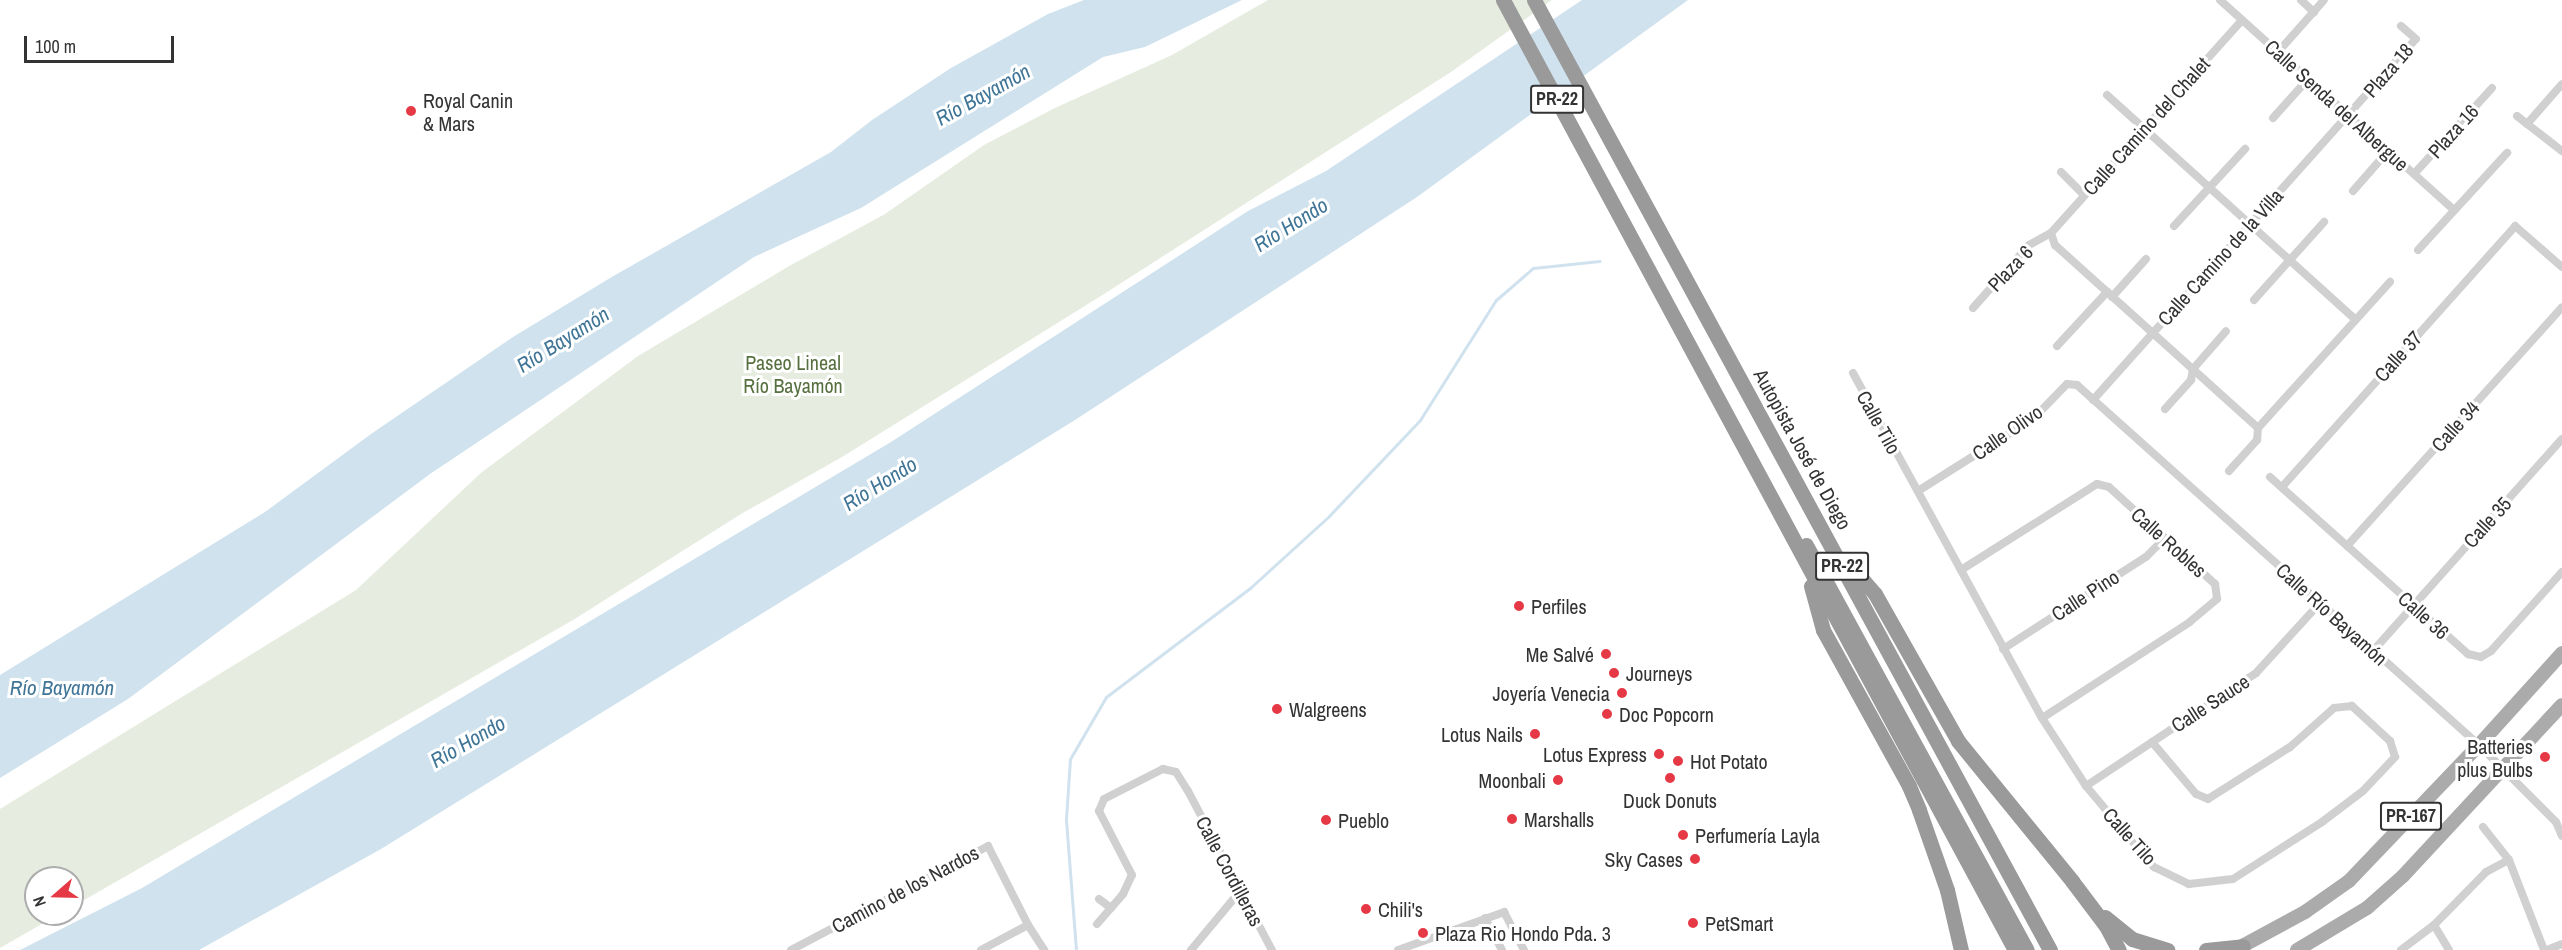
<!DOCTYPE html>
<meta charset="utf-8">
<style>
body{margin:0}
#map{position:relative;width:2562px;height:950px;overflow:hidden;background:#fff;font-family:"Archivo Narrow",sans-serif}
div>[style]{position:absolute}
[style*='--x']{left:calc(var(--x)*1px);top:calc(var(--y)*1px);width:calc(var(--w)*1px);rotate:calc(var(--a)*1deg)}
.green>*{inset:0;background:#e6ecdf}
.water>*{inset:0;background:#cfe2ee}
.stream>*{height:3px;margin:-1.5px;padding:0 1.5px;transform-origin:1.5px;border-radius:1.5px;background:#cfe2ee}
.street>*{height:8px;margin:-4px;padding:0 4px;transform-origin:4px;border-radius:4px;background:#d0d0d0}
.primary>*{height:14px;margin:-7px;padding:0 7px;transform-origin:7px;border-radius:7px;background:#ababab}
.highway>*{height:15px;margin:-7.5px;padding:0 7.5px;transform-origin:7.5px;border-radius:7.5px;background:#9a9a9a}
.dots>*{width:16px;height:16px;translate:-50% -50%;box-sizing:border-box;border:3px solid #fff;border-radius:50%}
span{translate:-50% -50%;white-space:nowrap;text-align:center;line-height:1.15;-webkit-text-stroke:6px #fff;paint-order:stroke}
.shield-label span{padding:2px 4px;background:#fff;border:2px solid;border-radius:4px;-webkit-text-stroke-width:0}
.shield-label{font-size:18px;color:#333;font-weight:700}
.street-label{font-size:20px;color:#333}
.poi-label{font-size:20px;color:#333}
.left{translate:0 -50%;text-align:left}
.right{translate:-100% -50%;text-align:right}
.park-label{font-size:20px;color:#56703f}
.water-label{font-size:21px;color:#3f7597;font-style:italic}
.north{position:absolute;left:24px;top:866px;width:60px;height:60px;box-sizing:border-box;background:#fff;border:2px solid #adadad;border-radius:50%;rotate:250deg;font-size:16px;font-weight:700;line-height:24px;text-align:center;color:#333}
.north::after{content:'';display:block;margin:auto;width:21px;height:27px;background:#e63946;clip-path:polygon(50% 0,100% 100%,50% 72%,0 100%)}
.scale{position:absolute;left:24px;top:36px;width:150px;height:27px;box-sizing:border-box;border:3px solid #333;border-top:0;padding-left:8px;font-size:18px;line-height:21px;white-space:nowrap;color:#333;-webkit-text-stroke:4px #fff;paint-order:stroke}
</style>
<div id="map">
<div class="green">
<div style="clip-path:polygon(1268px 0,1552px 0,1451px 72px,1104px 294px,842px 457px,741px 514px,573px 620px,72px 907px,72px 878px,36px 878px,36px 914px,59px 914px,0 948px,0 809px,356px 590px,482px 472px,638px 356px,791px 265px,885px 214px,984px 145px,1055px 108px,1172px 55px)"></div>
</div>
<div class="water">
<div style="clip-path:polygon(1084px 0,1242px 0,1145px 47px,1103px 57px,861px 208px,754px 257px,430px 474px,128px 699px,0 778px,0 675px,265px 512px,371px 434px,513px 337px,610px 278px,831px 152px,872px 120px,951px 68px,1048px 14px)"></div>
<div style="clip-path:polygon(1582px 0,1688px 0,1417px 197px,1075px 420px,381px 849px,199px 950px,20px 950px,142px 888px,891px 442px,1248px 211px,1326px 171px)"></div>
</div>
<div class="stream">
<div style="--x:1076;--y:950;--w:131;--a:-94.4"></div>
<div style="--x:1066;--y:819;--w:60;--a:-86.2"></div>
<div style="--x:1070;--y:759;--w:72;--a:-59.9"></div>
<div style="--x:1106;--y:697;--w:181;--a:-37.1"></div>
<div style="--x:1250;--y:588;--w:107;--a:-42.3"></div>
<div style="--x:1329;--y:516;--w:132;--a:-46.5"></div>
<div style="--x:1420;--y:420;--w:142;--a:-57.7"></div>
<div style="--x:1496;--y:300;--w:49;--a:-40.9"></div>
<div style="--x:1533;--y:268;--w:67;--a:-6"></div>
</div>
<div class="street">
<div style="--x:2220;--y:0;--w:314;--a:41.9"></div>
<div style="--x:2301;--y:0;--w:18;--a:43"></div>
<div style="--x:2278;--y:52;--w:69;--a:-48.5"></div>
<div style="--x:2107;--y:95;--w:334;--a:42.1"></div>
<div style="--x:2517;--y:116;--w:57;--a:37.9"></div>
<div style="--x:2273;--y:118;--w:52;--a:-48.1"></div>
<div style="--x:2527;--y:124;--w:53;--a:-48.8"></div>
<div style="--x:2061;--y:172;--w:33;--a:45"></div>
<div style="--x:2414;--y:174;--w:116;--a:-47.8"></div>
<div style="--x:2353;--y:191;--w:53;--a:-48.8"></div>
<div style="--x:2174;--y:226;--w:105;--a:-47.3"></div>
<div style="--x:2051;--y:233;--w:13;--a:72"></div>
<div style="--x:2055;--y:245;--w:273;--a:42"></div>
<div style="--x:2418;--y:250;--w:132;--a:-47.5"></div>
<div style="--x:2112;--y:297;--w:51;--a:-48.2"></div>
<div style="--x:2254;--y:300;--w:105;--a:-48.1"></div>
<div style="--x:1973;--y:308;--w:84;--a:-48.4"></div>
<div style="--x:2029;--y:245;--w:25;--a:-29"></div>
<div style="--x:2051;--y:233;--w:286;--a:-48.1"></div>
<div style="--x:2057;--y:346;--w:74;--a:-47.2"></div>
<div style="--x:1853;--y:373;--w:393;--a:61.3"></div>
<div style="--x:2042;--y:718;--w:81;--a:57.1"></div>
<div style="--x:2086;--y:786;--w:106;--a:50"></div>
<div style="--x:2154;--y:867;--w:39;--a:26"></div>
<div style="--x:2189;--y:884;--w:44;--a:-6.5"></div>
<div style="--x:2233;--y:879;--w:106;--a:-32.6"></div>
<div style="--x:2322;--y:822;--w:51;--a:-37.1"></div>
<div style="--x:2363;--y:791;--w:47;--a:-46.7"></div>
<div style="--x:2395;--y:757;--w:17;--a:-107"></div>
<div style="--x:2390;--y:741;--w:52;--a:-137.4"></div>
<div style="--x:2352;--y:706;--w:18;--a:174"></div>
<div style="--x:2334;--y:708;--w:59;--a:138.4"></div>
<div style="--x:2290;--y:747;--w:97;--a:147.6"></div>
<div style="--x:2208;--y:799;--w:13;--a:-157"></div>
<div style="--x:2196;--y:794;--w:68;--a:-130.2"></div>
<div style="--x:2093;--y:400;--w:484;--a:-48.2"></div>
<div style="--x:2416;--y:39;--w:20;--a:-139"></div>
<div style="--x:2165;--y:409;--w:39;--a:-48"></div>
<div style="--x:2191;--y:380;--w:11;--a:-80"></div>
<div style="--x:2193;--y:369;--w:50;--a:-49"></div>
<div style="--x:2258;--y:428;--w:197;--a:-47.9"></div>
<div style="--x:2229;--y:471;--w:42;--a:-47.9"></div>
<div style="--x:2257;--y:440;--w:12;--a:-85"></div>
<div style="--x:2270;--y:477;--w:266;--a:41.8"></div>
<div style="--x:2468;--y:654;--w:13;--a:13"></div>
<div style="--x:2481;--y:657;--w:12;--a:-31"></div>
<div style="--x:2491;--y:651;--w:106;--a:-48.1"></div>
<div style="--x:2282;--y:487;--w:350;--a:-48.2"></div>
<div style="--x:2515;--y:226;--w:62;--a:41.1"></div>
<div style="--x:1918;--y:491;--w:137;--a:-32.2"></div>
<div style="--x:2034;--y:418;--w:47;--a:-45.9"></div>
<div style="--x:2067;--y:384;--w:10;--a:6"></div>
<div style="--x:2077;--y:385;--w:540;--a:41.85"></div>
<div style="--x:2479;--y:745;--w:109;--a:45"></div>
<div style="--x:2556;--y:822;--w:15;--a:67"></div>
<div style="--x:2347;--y:546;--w:321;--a:-48"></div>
<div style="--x:1961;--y:570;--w:161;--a:-32.3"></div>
<div style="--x:2097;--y:484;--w:12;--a:14"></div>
<div style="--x:2109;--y:487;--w:144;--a:42.5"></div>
<div style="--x:2215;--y:584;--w:15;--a:82"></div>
<div style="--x:2217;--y:599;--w:35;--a:140"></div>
<div style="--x:2190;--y:622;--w:176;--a:147"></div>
<div style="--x:2003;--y:649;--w:170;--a:-32.8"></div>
<div style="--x:2146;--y:557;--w:27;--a:-45"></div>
<div style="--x:2373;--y:651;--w:284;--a:-48.3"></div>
<div style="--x:2086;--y:786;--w:204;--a:-33.6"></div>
<div style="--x:2256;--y:673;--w:95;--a:-47.6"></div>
<div style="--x:2483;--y:827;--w:42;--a:51.8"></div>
<div style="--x:2509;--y:860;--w:97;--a:68.7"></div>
<div style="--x:1099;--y:899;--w:15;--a:37"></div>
<div style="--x:1485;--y:918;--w:36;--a:62"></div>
<div style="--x:1097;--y:924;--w:40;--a:-49"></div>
<div style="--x:1123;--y:894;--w:21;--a:-65"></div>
<div style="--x:1132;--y:875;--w:72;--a:-117.3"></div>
<div style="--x:1099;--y:811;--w:13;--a:-67"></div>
<div style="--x:1104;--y:799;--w:66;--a:-27"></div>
<div style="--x:1163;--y:769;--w:13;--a:13"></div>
<div style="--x:1176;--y:772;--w:22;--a:58"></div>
<div style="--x:1188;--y:791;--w:180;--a:62.2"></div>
<div style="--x:2434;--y:925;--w:29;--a:59"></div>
<div style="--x:791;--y:950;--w:223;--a:-27.8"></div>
<div style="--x:988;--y:846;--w:89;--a:63.1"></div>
<div style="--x:1028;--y:925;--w:30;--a:57"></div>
<div style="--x:981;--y:950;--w:53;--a:-28"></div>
<div style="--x:1191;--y:950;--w:78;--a:-50.2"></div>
<div style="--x:1398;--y:950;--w:113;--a:-19.7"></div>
<div style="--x:1504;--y:912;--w:43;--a:62.2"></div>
<div style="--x:2401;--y:950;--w:41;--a:-37.1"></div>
<div style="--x:2434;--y:925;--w:74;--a:-45.5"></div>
<div style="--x:2486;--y:872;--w:26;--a:-28"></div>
<div style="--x:2547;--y:950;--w:16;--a:-22"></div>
</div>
<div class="primary">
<div style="--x:2235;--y:950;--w:80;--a:-28.5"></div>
<div style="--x:2305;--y:912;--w:54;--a:-35.2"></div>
<div style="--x:2349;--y:881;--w:188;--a:-46.3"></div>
<div style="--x:2479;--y:745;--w:124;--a:-47.9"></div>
<div style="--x:2297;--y:950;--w:82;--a:-31"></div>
<div style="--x:2367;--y:908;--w:48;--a:-41.6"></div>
<div style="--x:2403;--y:876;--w:233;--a:-47.1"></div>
</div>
<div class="highway">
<div style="--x:1503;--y:0;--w:1079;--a:61.68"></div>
<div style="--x:1534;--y:0;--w:1081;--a:61.49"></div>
<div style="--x:1806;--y:545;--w:461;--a:61.4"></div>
<div style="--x:1848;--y:563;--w:41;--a:48.9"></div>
<div style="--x:1875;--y:594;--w:169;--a:60.5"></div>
<div style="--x:1958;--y:741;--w:181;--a:50.8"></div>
<div style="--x:2072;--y:881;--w:56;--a:52.9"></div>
<div style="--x:2106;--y:926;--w:27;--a:62"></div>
<div style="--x:1811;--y:586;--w:46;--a:74.7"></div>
<div style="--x:1823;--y:630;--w:178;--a:61.1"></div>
<div style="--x:1909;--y:786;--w:26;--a:67"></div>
<div style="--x:1919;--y:810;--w:85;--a:70.7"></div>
<div style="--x:1947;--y:890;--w:62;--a:76.9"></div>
<div style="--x:2105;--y:917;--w:35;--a:39"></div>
<div style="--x:2132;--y:939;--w:37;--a:17"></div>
<div style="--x:2206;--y:950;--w:37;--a:-6"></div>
</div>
<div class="dots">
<div style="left:411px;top:111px;background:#e63946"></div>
<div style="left:1519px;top:606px;background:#e63946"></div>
<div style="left:1606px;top:654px;background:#e63946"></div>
<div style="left:1614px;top:673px;background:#e63946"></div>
<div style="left:1622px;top:693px;background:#e63946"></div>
<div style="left:1277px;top:709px;background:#e63946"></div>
<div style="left:1607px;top:714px;background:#e63946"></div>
<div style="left:1535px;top:734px;background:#e63946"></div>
<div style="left:1659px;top:754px;background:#e63946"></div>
<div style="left:2545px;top:757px;background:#e63946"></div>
<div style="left:1678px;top:761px;background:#e63946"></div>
<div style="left:1670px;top:778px;background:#e63946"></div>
<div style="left:1558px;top:780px;background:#e63946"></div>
<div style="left:1512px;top:819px;background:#e63946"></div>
<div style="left:1326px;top:820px;background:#e63946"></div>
<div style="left:1683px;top:835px;background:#e63946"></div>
<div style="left:1695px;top:859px;background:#e63946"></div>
<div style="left:1366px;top:909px;background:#e63946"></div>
<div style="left:1693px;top:923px;background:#e63946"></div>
<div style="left:1423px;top:933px;background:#e63946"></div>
</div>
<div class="shield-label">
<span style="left:1557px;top:99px">PR-22</span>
<span style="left:1842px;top:566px">PR-22</span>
<span style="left:2411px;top:816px">PR-167</span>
</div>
<div class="street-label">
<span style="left:2388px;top:70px;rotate:-49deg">Plaza 18</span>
<span style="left:2337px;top:105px;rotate:42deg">Calle Senda del Albergue</span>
<span style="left:2146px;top:126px;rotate:-48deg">Calle Camino del Chalet</span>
<span style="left:2453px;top:131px;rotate:-48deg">Plaza 16</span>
<span style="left:2220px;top:257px;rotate:-48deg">Calle Camino de la Villa</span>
<span style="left:2010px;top:268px;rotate:-46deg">Plaza 6</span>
<span style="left:2398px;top:356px;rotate:-48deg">Calle 37</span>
<span style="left:1879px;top:422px;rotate:61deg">Calle Tilo</span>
<span style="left:2455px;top:426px;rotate:-48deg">Calle 34</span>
<span style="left:2007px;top:432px;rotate:-35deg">Calle Olivo</span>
<span style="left:1803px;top:449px;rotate:61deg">Autopista José de Diego</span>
<span style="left:2487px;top:522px;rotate:-48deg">Calle 35</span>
<span style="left:2169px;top:542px;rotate:42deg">Calle Robles</span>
<span style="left:2085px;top:595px;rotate:-33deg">Calle Pino</span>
<span style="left:2332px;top:614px;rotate:42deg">Calle Río Bayamón</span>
<span style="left:2424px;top:615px;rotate:42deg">Calle 36</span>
<span style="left:2210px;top:703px;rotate:-33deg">Calle Sauce</span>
<span style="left:2130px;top:836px;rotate:48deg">Calle Tilo</span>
<span style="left:1230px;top:871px;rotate:62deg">Calle Cordilleras</span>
<span style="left:905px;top:889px;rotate:-28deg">Camino de los Nardos</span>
</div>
<div class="poi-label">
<span class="left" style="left:423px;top:112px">Royal Canin<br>&amp; Mars</span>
<span class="left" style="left:1531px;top:606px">Perfiles</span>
<span class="right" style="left:1594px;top:654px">Me Salvé</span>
<span class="left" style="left:1626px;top:673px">Journeys</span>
<span class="right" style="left:1610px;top:693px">Joyería Venecia</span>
<span class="left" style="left:1289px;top:709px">Walgreens</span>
<span class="left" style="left:1619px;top:714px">Doc Popcorn</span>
<span class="right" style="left:1523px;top:734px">Lotus Nails</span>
<span class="right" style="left:2533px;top:758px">Batteries<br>plus Bulbs</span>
<span class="right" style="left:1647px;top:754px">Lotus Express</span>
<span class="left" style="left:1690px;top:761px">Hot Potato</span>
<span class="right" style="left:1546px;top:780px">Moonbali</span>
<span style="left:1670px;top:800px">Duck Donuts</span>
<span class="left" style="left:1524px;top:819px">Marshalls</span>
<span class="left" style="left:1338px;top:820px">Pueblo</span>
<span class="left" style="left:1695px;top:835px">Perfumería Layla</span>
<span class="right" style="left:1683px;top:859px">Sky Cases</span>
<span class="left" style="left:1378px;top:909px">Chili's</span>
<span class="left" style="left:1705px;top:923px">PetSmart</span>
<span class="left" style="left:1435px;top:933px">Plaza Rio Hondo Pda. 3</span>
</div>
<div class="park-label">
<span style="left:793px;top:374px">Paseo Lineal<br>Río Bayamón</span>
</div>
<div class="water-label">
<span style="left:983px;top:95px;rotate:-29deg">Río Bayamón</span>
<span style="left:1291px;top:225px;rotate:-32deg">Río Hondo</span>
<span style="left:563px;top:340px;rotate:-32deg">Río Bayamón</span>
<span style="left:880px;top:484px;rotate:-32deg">Río Hondo</span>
<span style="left:62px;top:688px">Río Bayamón</span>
<span style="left:468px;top:742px;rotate:-30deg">Río Hondo</span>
</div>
<div class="north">N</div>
<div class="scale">100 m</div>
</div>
